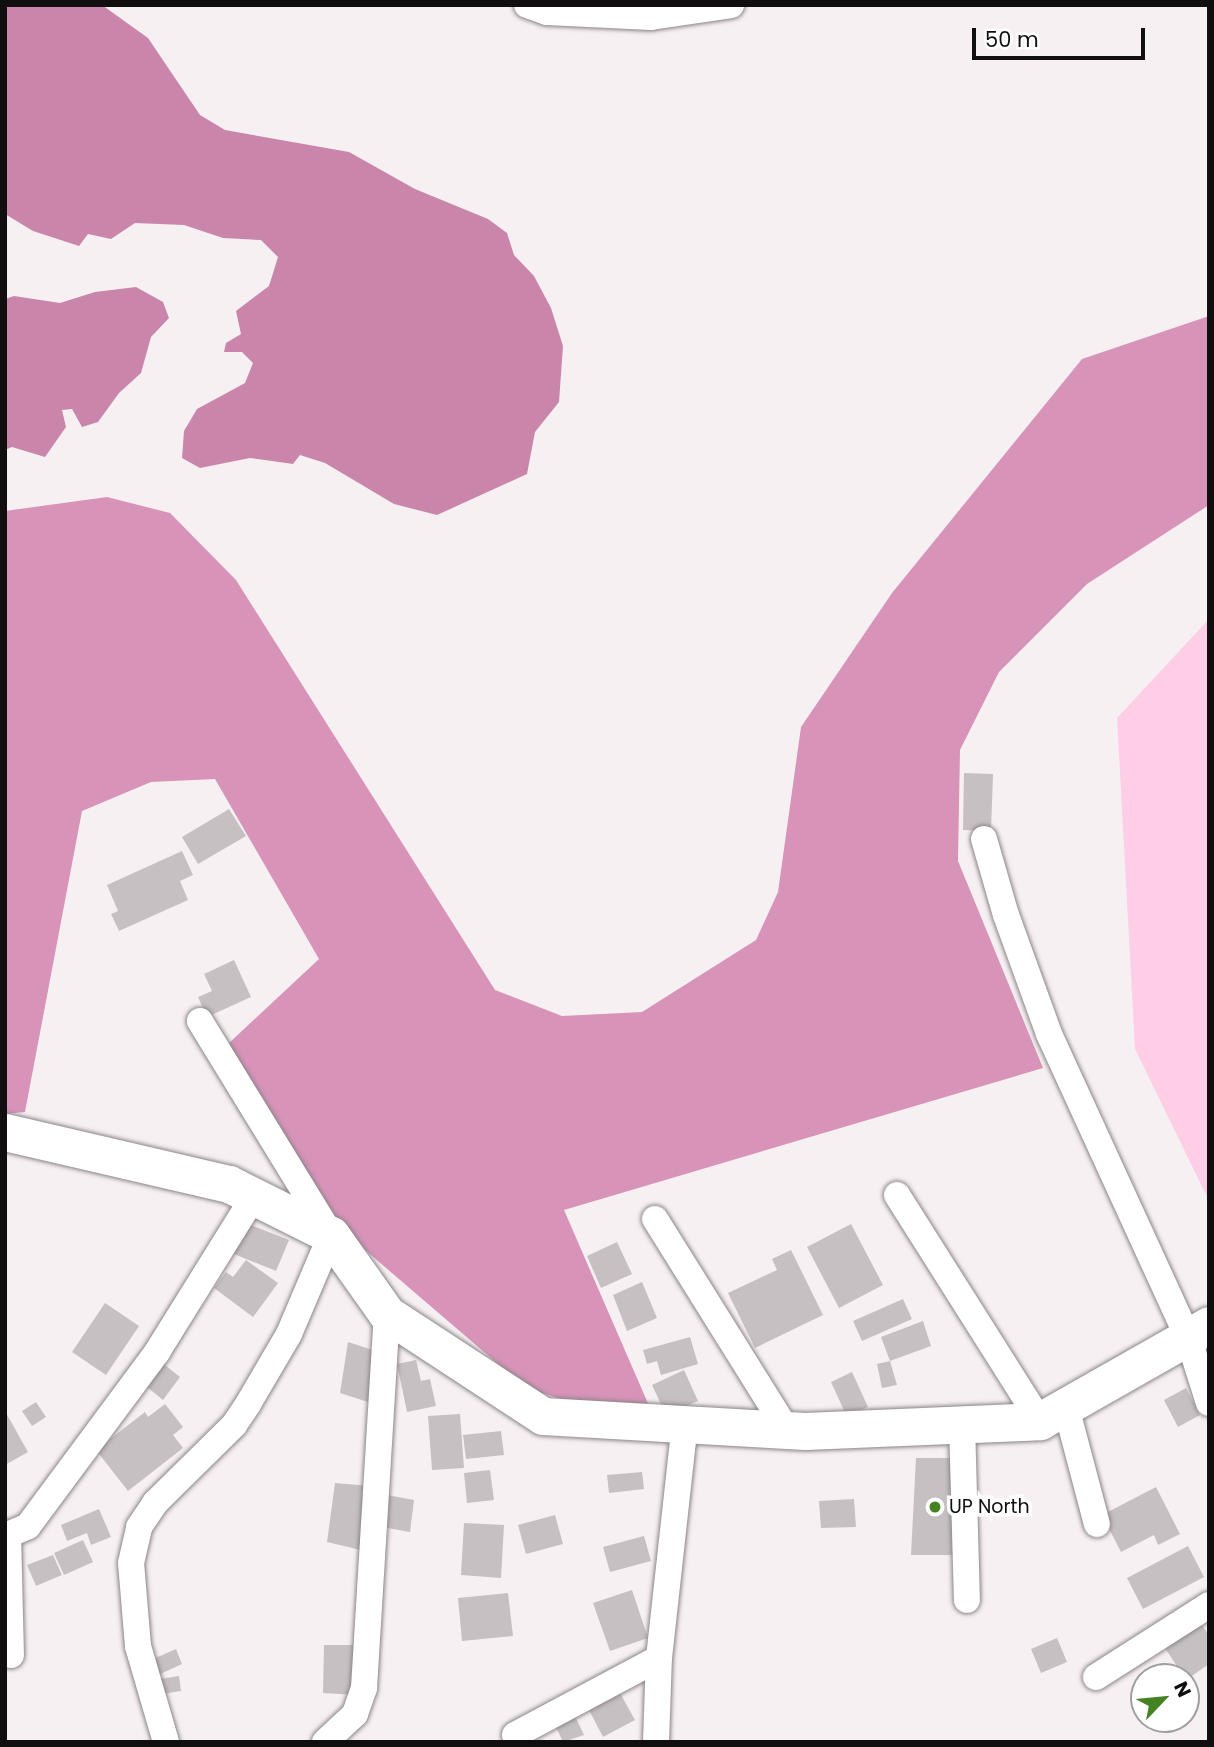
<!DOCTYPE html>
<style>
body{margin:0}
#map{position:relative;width:1214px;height:1747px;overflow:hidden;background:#f7f0f3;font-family:Poppins,sans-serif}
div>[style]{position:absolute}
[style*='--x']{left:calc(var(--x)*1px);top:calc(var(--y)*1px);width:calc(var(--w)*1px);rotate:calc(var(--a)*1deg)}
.green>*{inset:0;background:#fdcee6}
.forest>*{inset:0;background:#d893b8}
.water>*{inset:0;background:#c986aa}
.building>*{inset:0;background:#c6c0c3}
.roads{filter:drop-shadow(0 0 2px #8b8588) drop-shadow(0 0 2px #8b8588)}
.street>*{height:26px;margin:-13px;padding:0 13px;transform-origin:13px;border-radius:13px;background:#fff}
.secondary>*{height:37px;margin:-18.5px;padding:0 18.5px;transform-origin:18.5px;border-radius:18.5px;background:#fff}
.dots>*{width:19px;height:19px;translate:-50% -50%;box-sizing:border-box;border:4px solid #fff;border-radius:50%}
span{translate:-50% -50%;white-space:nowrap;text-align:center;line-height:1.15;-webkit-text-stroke:7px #fff;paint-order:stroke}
.poi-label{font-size:19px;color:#100e0f}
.left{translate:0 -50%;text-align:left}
.frame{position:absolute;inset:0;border:7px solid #100e0f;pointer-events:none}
.north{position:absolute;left:1130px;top:1663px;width:70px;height:70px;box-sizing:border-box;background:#fff;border:2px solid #9f9f9f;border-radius:50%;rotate:64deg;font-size:19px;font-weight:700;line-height:28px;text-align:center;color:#100e0f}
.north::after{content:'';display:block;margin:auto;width:24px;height:32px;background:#458322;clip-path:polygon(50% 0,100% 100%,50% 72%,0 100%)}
.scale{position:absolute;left:972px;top:28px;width:173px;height:32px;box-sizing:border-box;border:4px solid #100e0f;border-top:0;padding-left:9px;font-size:21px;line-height:24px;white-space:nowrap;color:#100e0f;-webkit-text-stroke:5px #fff;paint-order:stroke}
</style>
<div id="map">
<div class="green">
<div style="clip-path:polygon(1209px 619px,1209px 1201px,1135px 1049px,1117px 718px)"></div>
</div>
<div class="forest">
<div style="clip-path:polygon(1209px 316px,1209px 505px,1087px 584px,999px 672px,960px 750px,958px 861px,1043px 1068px,564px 1210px,650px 1408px,596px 1410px,526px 1388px,329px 1219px,228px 1044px,319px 959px,215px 779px,151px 782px,82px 811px,25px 1112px,5px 1114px,5px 511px,107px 497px,170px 513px,236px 580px,495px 990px,562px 1016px,642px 1012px,756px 940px,778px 892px,801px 727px,892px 593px,1082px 359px)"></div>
</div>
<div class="water">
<div style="clip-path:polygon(5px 5px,102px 5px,148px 38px,200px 115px,225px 130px,349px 152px,415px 189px,488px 219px,507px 233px,514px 255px,534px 276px,551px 308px,563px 346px,559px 402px,535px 432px,527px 474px,437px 515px,394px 504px,325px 463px,300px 455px,293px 464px,250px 458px,200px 468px,182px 458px,184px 431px,197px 409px,245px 383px,253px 363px,242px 352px,224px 352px,226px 343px,241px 334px,236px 311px,269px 286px,278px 257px,261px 240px,223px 238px,184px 225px,135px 223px,111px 239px,88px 234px,79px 246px,33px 231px,5px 214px)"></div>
<div style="clip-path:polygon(136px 287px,163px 302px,169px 318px,151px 337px,141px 373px,119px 393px,98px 422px,82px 427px,72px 409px,62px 410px,66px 427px,45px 457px,12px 447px,5px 450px,5px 299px,14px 296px,60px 303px,95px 292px)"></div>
</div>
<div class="building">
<div style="clip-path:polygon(964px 773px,993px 774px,991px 831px,963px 830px)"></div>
<div style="clip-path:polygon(229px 809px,246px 836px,198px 864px,182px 837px)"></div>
<div style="clip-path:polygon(182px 851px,193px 875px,180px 881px,188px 900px,119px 931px,111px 914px,118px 911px,107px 885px)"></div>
<div style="clip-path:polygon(234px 960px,251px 997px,207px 1017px,198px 997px,212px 991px,204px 974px)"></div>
<div style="clip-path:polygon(246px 1223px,289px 1240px,276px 1271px,234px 1254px)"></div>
<div style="clip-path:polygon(851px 1224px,883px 1285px,839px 1308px,807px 1247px)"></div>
<div style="clip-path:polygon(617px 1242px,632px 1274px,601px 1288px,587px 1256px)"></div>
<div style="clip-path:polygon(791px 1250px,823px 1315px,755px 1348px,728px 1293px,777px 1270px,772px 1259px)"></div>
<div style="clip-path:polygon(246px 1260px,278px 1283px,253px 1317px,214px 1288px,226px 1272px,233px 1277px)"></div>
<div style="clip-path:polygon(642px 1282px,657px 1318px,627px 1331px,613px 1295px)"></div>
<div style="clip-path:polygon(903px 1299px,912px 1319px,862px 1341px,853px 1321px)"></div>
<div style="clip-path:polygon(105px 1303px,139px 1326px,106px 1375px,72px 1352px)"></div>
<div style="clip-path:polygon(923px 1321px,931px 1346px,890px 1361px,897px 1385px,882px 1388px,877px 1364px,890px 1361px,881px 1337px)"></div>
<div style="clip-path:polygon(690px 1337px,698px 1364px,661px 1375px,657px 1361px,647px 1364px,643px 1350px)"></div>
<div style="clip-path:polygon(348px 1342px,379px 1352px,368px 1402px,340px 1393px)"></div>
<div style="clip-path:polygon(155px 1357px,180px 1377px,163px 1400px,137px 1379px)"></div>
<div style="clip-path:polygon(416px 1360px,421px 1381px,430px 1379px,436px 1406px,407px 1412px,397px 1364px)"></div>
<div style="clip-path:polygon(684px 1370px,698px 1401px,666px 1415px,652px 1385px)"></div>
<div style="clip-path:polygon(852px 1372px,868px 1407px,847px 1417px,831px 1382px)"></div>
<div style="clip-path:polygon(1186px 1388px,1200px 1415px,1178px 1427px,1164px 1400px)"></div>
<div style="clip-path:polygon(36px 1402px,46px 1417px,32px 1426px,22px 1411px)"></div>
<div style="clip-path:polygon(165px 1404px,183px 1427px,173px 1435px,183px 1448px,128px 1491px,96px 1450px,145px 1412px,148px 1417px)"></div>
<div style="clip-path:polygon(5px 1411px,28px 1452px,5px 1465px)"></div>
<div style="clip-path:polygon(460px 1414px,464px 1468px,432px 1470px,428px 1416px)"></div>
<div style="clip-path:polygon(501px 1431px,504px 1455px,466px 1459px,463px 1435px)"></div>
<div style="clip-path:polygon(916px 1458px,958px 1458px,956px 1555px,911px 1555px)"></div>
<div style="clip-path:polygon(490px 1470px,494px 1500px,467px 1503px,464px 1473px)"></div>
<div style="clip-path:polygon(642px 1472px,644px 1489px,609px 1493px,607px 1475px)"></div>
<div style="clip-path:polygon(335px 1483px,370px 1486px,365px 1551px,327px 1542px)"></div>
<div style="clip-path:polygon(1156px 1487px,1180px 1534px,1158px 1545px,1154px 1535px,1121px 1552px,1102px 1515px)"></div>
<div style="clip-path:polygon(387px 1495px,414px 1500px,410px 1532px,382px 1527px)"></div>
<div style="clip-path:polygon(854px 1499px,856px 1527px,821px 1528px,819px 1501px)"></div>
<div style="clip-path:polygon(99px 1509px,111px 1537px,91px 1545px,87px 1533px,67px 1541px,61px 1525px)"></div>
<div style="clip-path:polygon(555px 1515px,563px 1544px,526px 1554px,518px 1525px)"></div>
<div style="clip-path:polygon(464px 1523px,504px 1525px,501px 1578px,461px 1575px)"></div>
<div style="clip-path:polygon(644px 1536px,651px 1561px,610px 1572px,603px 1547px)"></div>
<div style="clip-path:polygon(83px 1540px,93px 1562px,64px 1575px,54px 1553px)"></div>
<div style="clip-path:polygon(1188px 1546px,1204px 1577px,1143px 1609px,1127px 1578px)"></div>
<div style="clip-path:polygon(53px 1555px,62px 1575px,36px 1586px,27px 1565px)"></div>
<div style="clip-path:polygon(632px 1590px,648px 1638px,610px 1651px,593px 1603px)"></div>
<div style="clip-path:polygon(508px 1593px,513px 1636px,462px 1641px,458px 1598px)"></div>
<div style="clip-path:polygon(1199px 1621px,1209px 1635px,1209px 1664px,1186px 1680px,1163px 1645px)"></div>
<div style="clip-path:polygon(1057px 1638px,1067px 1662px,1041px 1673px,1031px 1649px)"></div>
<div style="clip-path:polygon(324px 1645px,357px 1645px,357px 1695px,323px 1693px)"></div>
<div style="clip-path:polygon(176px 1649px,182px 1664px,158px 1675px,151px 1660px)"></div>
<div style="clip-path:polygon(179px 1676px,181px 1691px,162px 1694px,160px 1679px)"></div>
<div style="clip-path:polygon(620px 1693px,635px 1720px,603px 1737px,589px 1710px)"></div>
<div style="clip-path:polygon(575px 1716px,584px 1735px,563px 1742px,555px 1725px)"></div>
</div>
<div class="roads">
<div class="street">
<div style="--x:527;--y:5;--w:21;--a:19"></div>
<div style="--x:547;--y:12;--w:104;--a:2.8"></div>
<div style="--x:651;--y:17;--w:81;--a:-8.5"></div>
<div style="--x:984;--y:839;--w:79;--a:73.9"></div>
<div style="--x:1006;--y:915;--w:127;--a:70.1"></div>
<div style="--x:1049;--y:1034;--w:337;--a:65.4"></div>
<div style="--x:1189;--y:1340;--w:66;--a:72.4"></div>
<div style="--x:897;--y:1195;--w:267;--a:57.7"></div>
<div style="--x:655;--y:1219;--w:249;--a:58"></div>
<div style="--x:1066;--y:1407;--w:121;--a:75.2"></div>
<div style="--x:962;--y:1424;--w:176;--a:88.4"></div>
<div style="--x:8;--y:1534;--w:121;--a:88.6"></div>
<div style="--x:5;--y:1536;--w:25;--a:-23"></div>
<div style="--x:28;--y:1526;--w:217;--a:-53.4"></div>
<div style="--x:157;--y:1352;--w:184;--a:-58.1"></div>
<div style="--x:1096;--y:1677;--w:134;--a:-32.5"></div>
<div style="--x:515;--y:1735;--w:163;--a:-28.1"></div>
<div style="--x:166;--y:1742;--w:100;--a:-106.3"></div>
<div style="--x:138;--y:1646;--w:83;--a:-94.8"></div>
<div style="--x:131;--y:1563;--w:37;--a:-77"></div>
<div style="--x:139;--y:1527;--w:29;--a:-56"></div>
<div style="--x:155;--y:1503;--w:111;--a:-44.6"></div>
<div style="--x:234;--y:1425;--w:25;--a:-56"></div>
<div style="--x:248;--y:1404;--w:81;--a:-59.6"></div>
<div style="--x:289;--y:1334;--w:108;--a:-67"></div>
<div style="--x:331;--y:1235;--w:251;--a:-121.5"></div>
<div style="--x:325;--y:1742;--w:41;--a:-43"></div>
<div style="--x:355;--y:1714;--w:28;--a:-71"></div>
<div style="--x:364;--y:1688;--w:375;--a:-86.5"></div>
<div style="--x:656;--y:1742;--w:84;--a:-88"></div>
<div style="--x:659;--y:1658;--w:235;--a:-83.7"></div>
</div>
<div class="secondary">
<div style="--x:5;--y:1132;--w:230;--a:13.1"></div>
<div style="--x:229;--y:1184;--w:114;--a:26.6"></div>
<div style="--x:331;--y:1235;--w:97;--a:54.7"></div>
<div style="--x:387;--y:1314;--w:186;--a:33.2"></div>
<div style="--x:543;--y:1416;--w:262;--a:3.3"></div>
<div style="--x:805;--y:1431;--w:235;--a:-2.4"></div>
<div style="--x:1040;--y:1421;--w:194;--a:-29.6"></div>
</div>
</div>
<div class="dots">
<div style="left:935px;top:1507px;background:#458322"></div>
</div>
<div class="poi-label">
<span class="left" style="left:949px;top:1507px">UP North</span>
</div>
<div class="frame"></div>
<div class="north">N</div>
<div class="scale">50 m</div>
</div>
